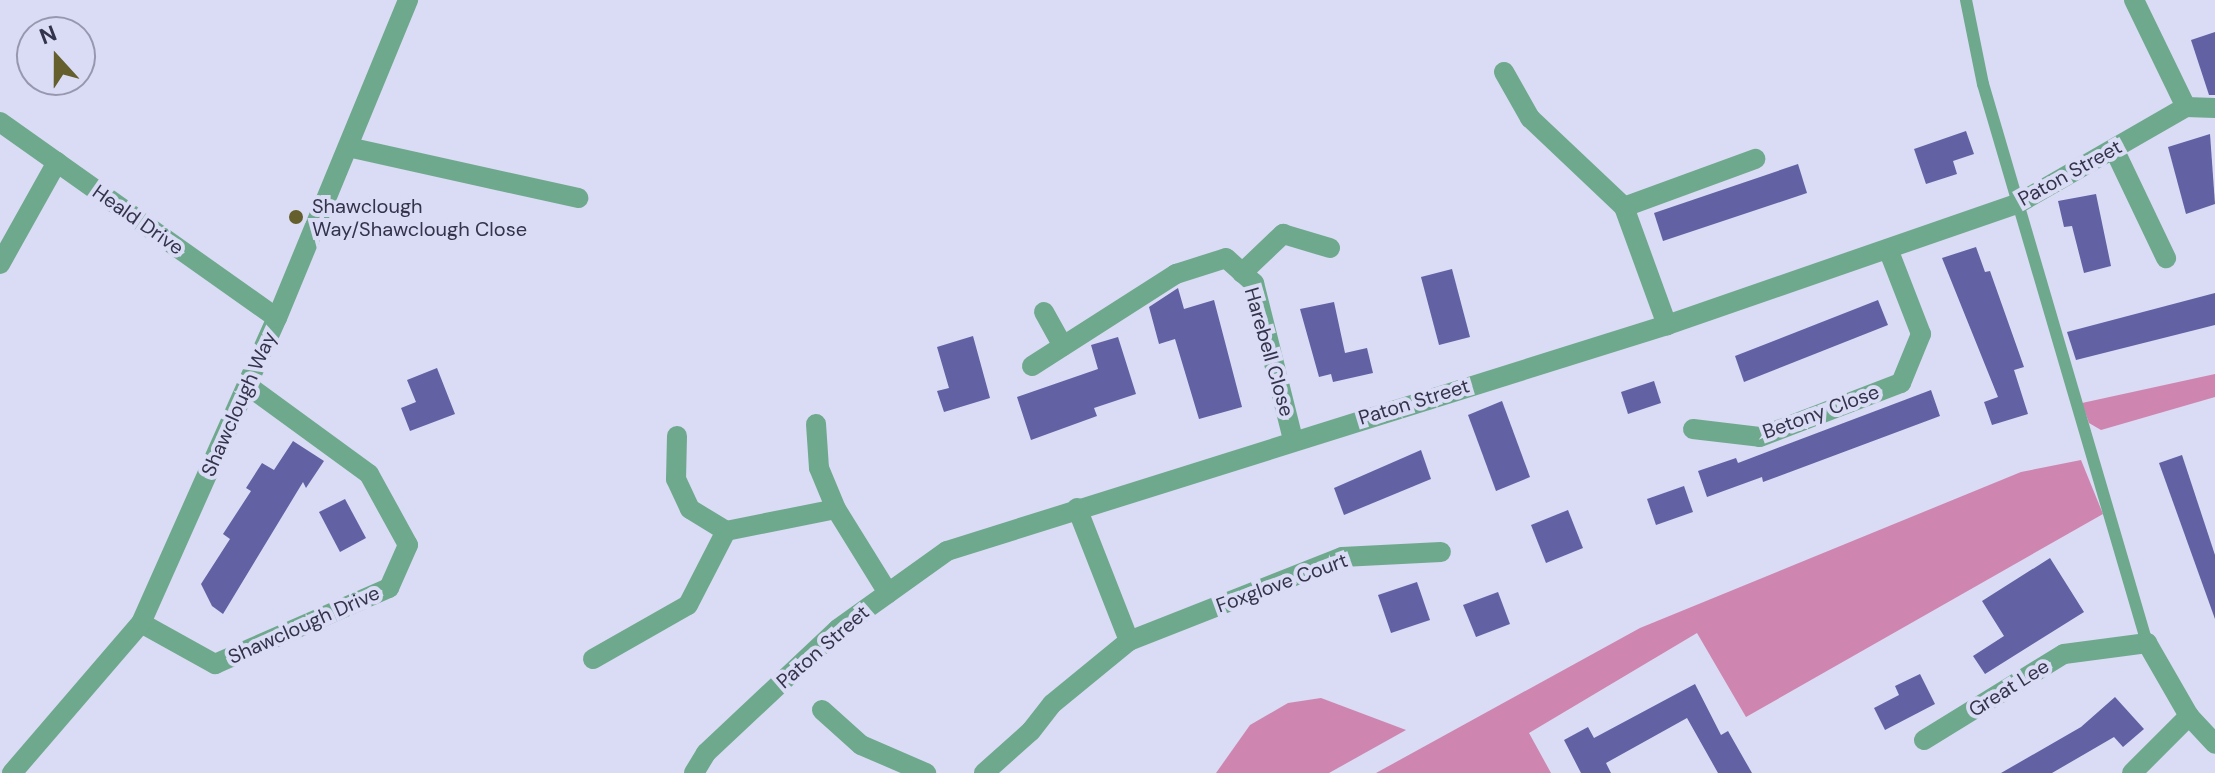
<!DOCTYPE html>
<style>
body{margin:0}
#map{position:relative;width:2215px;height:773px;overflow:hidden;background:#dadbf4;font-family:"DM Sans",sans-serif}
div>[style]{position:absolute}
[style*='--x']{left:calc(var(--x)*1px);top:calc(var(--y)*1px);width:calc(var(--w)*1px);rotate:calc(var(--a)*1deg)}
.forest>*{inset:0;background:#ce86b1}
.building>*{inset:0;background:#6261a4}
.service>*{height:12px;margin:-6px;padding:0 6px;transform-origin:6px;border-radius:6px;background:#6ea98d}
.minor>*{height:20px;margin:-10px;padding:0 10px;transform-origin:10px;border-radius:10px;background:#6ea98d}
.dots>*{width:22px;height:22px;translate:-50% -50%;box-sizing:border-box;border:4px solid #dadbf4;border-radius:50%}
span{translate:-50% -50%;white-space:nowrap;text-align:center;line-height:1.15;-webkit-text-stroke:8px #dadbf4;paint-order:stroke}
.street-label{font-size:20px;color:#33334b}
.poi-label{font-size:20px;color:#33334b}
.left{translate:0 -50%;text-align:left}
.north{position:absolute;left:16px;top:16px;width:80px;height:80px;box-sizing:border-box;background:#dadbf4;border:2px solid #9798b0;border-radius:50%;rotate:339deg;font-size:22px;font-weight:700;line-height:32px;text-align:center;color:#33334b}
.north::after{content:'';display:block;margin:auto;width:28px;height:36px;background:#645f2c;clip-path:polygon(50% 0,100% 100%,50% 72%,0 100%)}
</style>
<div id="map">
<div class="forest">
<div style="clip-path:polygon(2215px 374px,2215px 397px,2101px 430px,2089px 423px,2082px 403px)"></div>
<div style="clip-path:polygon(2081px 460px,2103px 514px,1746px 717px,1697px 633px,1529px 733px,1551px 773px,1376px 773px,1640px 628px,2021px 472px)"></div>
<div style="clip-path:polygon(1321px 698px,1406px 730px,1329px 773px,1216px 773px,1250px 725px,1288px 703px)"></div>
</div>
<div class="building">
<div style="clip-path:polygon(2215px 32px,2215px 95px,2209px 95px,2191px 40px)"></div>
<div style="clip-path:polygon(1966px 131px,1974px 154px,1953px 161px,1957px 174px,1926px 184px,1914px 149px)"></div>
<div style="clip-path:polygon(2210px 134px,2215px 204px,2186px 214px,2168px 147px)"></div>
<div style="clip-path:polygon(1798px 164px,1807px 193px,1663px 241px,1654px 213px)"></div>
<div style="clip-path:polygon(2096px 194px,2111px 266px,2084px 273px,2072px 226px,2064px 227px,2058px 201px)"></div>
<div style="clip-path:polygon(1976px 247px,1985px 272px,1990px 271px,2024px 367px,2014px 370px,2028px 414px,1992px 425px,1984px 402px,1998px 397px,1942px 258px)"></div>
<div style="clip-path:polygon(1452px 269px,1470px 337px,1439px 345px,1421px 277px)"></div>
<div style="clip-path:polygon(1178px 288px,1184px 309px,1214px 300px,1242px 407px,1199px 419px,1175px 339px,1159px 344px,1149px 307px)"></div>
<div style="clip-path:polygon(2215px 293px,2215px 325px,2076px 360px,2067px 332px)"></div>
<div style="clip-path:polygon(1878px 300px,1888px 325px,1744px 382px,1735px 356px)"></div>
<div style="clip-path:polygon(1334px 302px,1345px 353px,1367px 348px,1373px 373px,1333px 382px,1331px 374px,1319px 377px,1300px 309px)"></div>
<div style="clip-path:polygon(973px 336px,990px 398px,944px 412px,937px 391px,949px 388px,937px 347px)"></div>
<div style="clip-path:polygon(1118px 337px,1136px 394px,1094px 408px,1097px 416px,1031px 440px,1017px 397px,1098px 369px,1091px 345px)"></div>
<div style="clip-path:polygon(437px 368px,455px 414px,410px 431px,401px 408px,416px 402px,407px 380px)"></div>
<div style="clip-path:polygon(1654px 381px,1661px 403px,1628px 414px,1621px 392px)"></div>
<div style="clip-path:polygon(1931px 390px,1940px 416px,1763px 482px,1762px 477px,1707px 497px,1698px 471px,1736px 458px,1738px 463px)"></div>
<div style="clip-path:polygon(1502px 401px,1530px 477px,1496px 491px,1468px 415px)"></div>
<div style="clip-path:polygon(293px 441px,324px 461px,306px 488px,303px 482px,223px 614px,212px 606px,201px 584px,230px 539px,223px 534px,251px 491px,246px 488px,262px 463px,274px 470px)"></div>
<div style="clip-path:polygon(1421px 450px,1431px 479px,1344px 515px,1334px 488px)"></div>
<div style="clip-path:polygon(2182px 455px,2215px 555px,2215px 619px,2159px 463px)"></div>
<div style="clip-path:polygon(1684px 486px,1693px 512px,1656px 525px,1647px 499px)"></div>
<div style="clip-path:polygon(345px 499px,366px 538px,340px 552px,319px 512px)"></div>
<div style="clip-path:polygon(1568px 510px,1583px 548px,1546px 563px,1531px 525px)"></div>
<div style="clip-path:polygon(2050px 558px,2084px 612px,1985px 674px,1973px 656px,2004px 636px,1982px 601px)"></div>
<div style="clip-path:polygon(1417px 582px,1430px 620px,1391px 633px,1378px 595px)"></div>
<div style="clip-path:polygon(1498px 592px,1510px 624px,1476px 637px,1463px 605px)"></div>
<div style="clip-path:polygon(1920px 674px,1935px 704px,1885px 730px,1874px 708px,1899px 695px,1895px 686px)"></div>
<div style="clip-path:polygon(1695px 684px,1721px 735px,1728px 731px,1752px 773px,1718px 773px,1687px 718px,1606px 763px,1611px 773px,1581px 773px,1564px 740px,1588px 727px,1594px 738px)"></div>
<div style="clip-path:polygon(2115px 697px,2144px 729px,2123px 747px,2114px 737px,2052px 773px,2001px 773px,2081px 727px)"></div>
</div>
<div class="service">
<div style="--x:1966;--y:0;--w:86;--a:78.6"></div>
<div style="--x:1983;--y:84;--w:583;--a:73.65"></div>
</div>
<div class="minor">
<div style="--x:2134;--y:0;--w:119;--a:64.1"></div>
<div style="--x:1504;--y:72;--w:53;--a:60.5"></div>
<div style="--x:1530;--y:118;--w:129;--a:43.4"></div>
<div style="--x:1624;--y:207;--w:126;--a:70"></div>
<div style="--x:2186;--y:107;--w:29;--a:2"></div>
<div style="--x:0;--y:122;--w:339;--a:35.3"></div>
<div style="--x:348;--y:147;--w:236;--a:12.5"></div>
<div style="--x:2114;--y:149;--w:121;--a:64.5"></div>
<div style="--x:1624;--y:207;--w:140;--a:-20.1"></div>
<div style="--x:0;--y:264;--w:117;--a:-60.8"></div>
<div style="--x:1242;--y:273;--w:57;--a:-43.6"></div>
<div style="--x:1283;--y:234;--w:49;--a:16.6"></div>
<div style="--x:1044;--y:312;--w:39;--a:61"></div>
<div style="--x:1032;--y:366;--w:171;--a:-32.6"></div>
<div style="--x:1176;--y:274;--w:52;--a:-17.7"></div>
<div style="--x:1226;--y:258;--w:38;--a:42"></div>
<div style="--x:1254;--y:283;--w:161;--a:76"></div>
<div style="--x:816;--y:424;--w:44;--a:86.1"></div>
<div style="--x:819;--y:468;--w:44;--a:67.5"></div>
<div style="--x:1693;--y:429;--w:67;--a:6.8"></div>
<div style="--x:1760;--y:437;--w:151;--a:-21"></div>
<div style="--x:1901;--y:383;--w:53;--a:-67.8"></div>
<div style="--x:1921;--y:334;--w:91;--a:-111.2"></div>
<div style="--x:677;--y:436;--w:43;--a:91.3"></div>
<div style="--x:676;--y:479;--w:33;--a:65"></div>
<div style="--x:690;--y:509;--w:42;--a:31.4"></div>
<div style="--x:1077;--y:508;--w:143;--a:68.6"></div>
<div style="--x:141;--y:623;--w:85;--a:29"></div>
<div style="--x:215;--y:664;--w:190;--a:-23.6"></div>
<div style="--x:389;--y:588;--w:47;--a:-66.2"></div>
<div style="--x:408;--y:545;--w:81;--a:-118.8"></div>
<div style="--x:369;--y:474;--w:151;--a:-143.9"></div>
<div style="--x:593;--y:659;--w:109;--a:-29.6"></div>
<div style="--x:688;--y:605;--w:83;--a:-62.8"></div>
<div style="--x:726;--y:531;--w:112;--a:-11.3"></div>
<div style="--x:836;--y:509;--w:99;--a:58.2"></div>
<div style="--x:822;--y:710;--w:52;--a:41.9"></div>
<div style="--x:861;--y:745;--w:71;--a:23.3"></div>
<div style="--x:1924;--y:740;--w:164;--a:-31.6"></div>
<div style="--x:2064;--y:654;--w:84;--a:-7.5"></div>
<div style="--x:2147;--y:643;--w:84;--a:60.1"></div>
<div style="--x:2189;--y:716;--w:38;--a:47"></div>
<div style="--x:12;--y:773;--w:198;--a:-49.3"></div>
<div style="--x:141;--y:623;--w:334;--a:-66"></div>
<div style="--x:277;--y:318;--w:344;--a:-67.6"></div>
<div style="--x:694;--y:773;--w:23;--a:-59"></div>
<div style="--x:706;--y:753;--w:181;--a:-43.2"></div>
<div style="--x:838;--y:629;--w:134;--a:-35.6"></div>
<div style="--x:947;--y:551;--w:755;--a:-17.43"></div>
<div style="--x:1667;--y:325;--w:373;--a:-19.1"></div>
<div style="--x:2019;--y:203;--w:193;--a:-29.9"></div>
<div style="--x:984;--y:773;--w:63;--a:-41.8"></div>
<div style="--x:1031;--y:731;--w:34;--a:-52"></div>
<div style="--x:1052;--y:704;--w:99;--a:-39.3"></div>
<div style="--x:1129;--y:641;--w:229;--a:-21.5"></div>
<div style="--x:1342;--y:557;--w:99;--a:-2.9"></div>
<div style="--x:2132;--y:773;--w:81;--a:-45"></div>
</div>
<div class="dots">
<div style="left:296px;top:217px;background:#645f2c"></div>
</div>
<div class="street-label">
<span style="left:2070px;top:173px;rotate:-29deg">Paton Street</span>
<span style="left:138px;top:220px;rotate:35deg">Heald Drive</span>
<span style="left:1269px;top:352px;rotate:74deg">Harebell Close</span>
<span style="left:1414px;top:402px;rotate:-17deg">Paton Street</span>
<span style="left:239px;top:404px;rotate:-66deg">Shawclough Way</span>
<span style="left:1821px;top:412px;rotate:-20deg">Betony Close</span>
<span style="left:1282px;top:583px;rotate:-20deg">Foxglove Court</span>
<span style="left:304px;top:625px;rotate:-24deg">Shawclough Drive</span>
<span style="left:823px;top:647px;rotate:-41deg">Paton Street</span>
<span style="left:2009px;top:688px;rotate:-32deg">Great Lee</span>
</div>
<div class="poi-label">
<span class="left" style="left:312px;top:218px">Shawclough<br>Way/Shawclough Close</span>
</div>
<div class="north">N</div>
</div>
